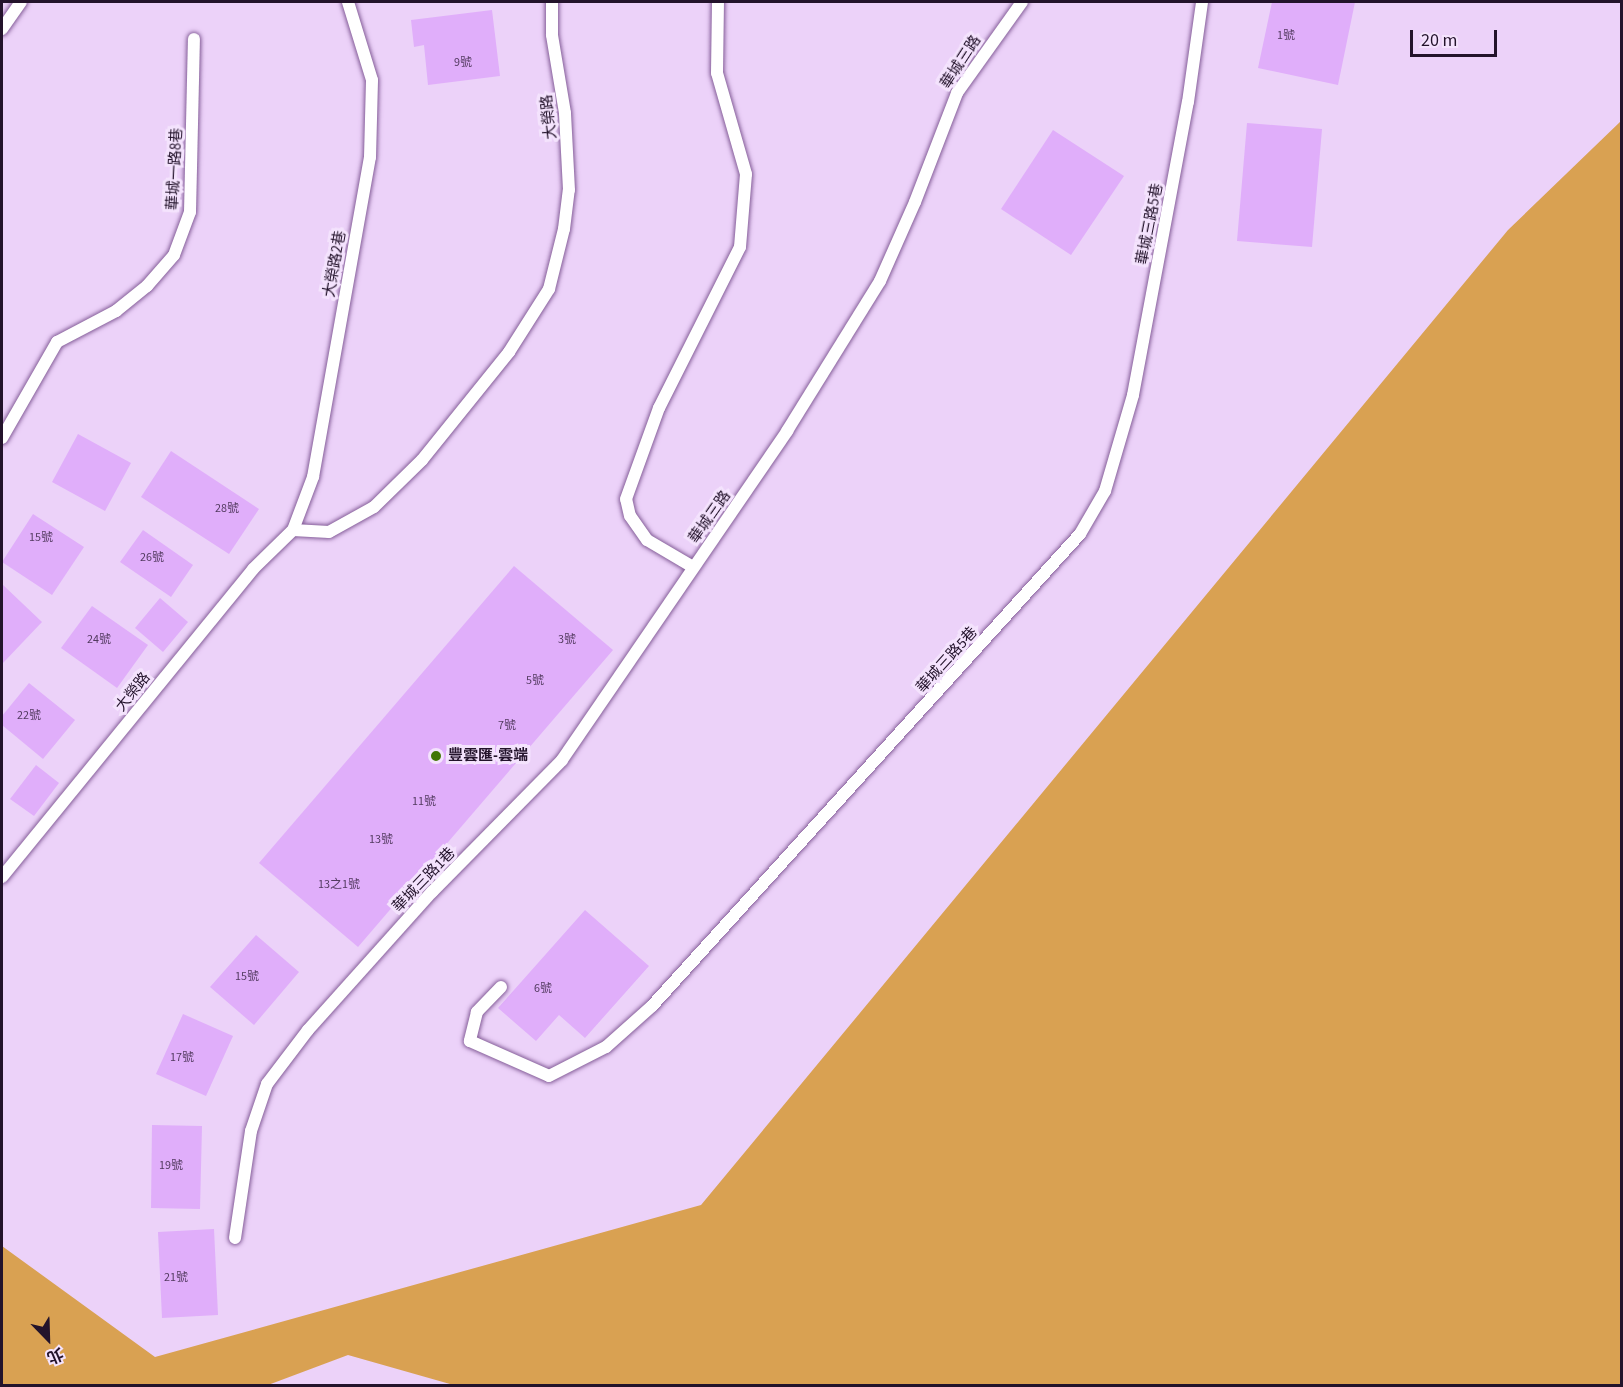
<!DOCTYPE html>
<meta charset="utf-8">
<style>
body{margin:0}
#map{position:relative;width:1623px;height:1387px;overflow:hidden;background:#ecd2f9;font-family:"Source Sans 3","Noto Sans TC",sans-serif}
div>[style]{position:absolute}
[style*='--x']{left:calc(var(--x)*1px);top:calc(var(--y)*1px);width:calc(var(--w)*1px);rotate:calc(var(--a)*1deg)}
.green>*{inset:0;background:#d9a152}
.building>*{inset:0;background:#e0aefa}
.roads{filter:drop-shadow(0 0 2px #855e99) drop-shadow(0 0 2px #855e99)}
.lane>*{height:12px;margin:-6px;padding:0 6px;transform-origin:6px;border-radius:6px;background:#fff}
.dots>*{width:16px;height:16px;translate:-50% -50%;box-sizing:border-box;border:3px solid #f4e3fd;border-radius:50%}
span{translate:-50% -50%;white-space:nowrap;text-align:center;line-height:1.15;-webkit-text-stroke:6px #f4e3fd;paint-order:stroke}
.number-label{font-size:12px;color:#523a5f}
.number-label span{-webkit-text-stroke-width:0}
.street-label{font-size:15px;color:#23132b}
.poi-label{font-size:15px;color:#23132b;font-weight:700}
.left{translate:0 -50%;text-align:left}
.frame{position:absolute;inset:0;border:3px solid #23132b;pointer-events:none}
.north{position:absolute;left:18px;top:1309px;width:60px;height:60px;-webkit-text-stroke:4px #f4e3fd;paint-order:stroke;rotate:157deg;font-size:16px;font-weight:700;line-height:24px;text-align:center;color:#23132b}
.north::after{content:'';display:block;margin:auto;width:21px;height:27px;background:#23132b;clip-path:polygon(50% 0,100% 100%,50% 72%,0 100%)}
.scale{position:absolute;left:1410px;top:30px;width:87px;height:27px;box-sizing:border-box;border:3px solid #23132b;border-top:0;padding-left:8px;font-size:18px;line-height:21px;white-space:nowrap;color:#23132b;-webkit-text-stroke:4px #f4e3fd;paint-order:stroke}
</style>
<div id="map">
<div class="green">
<div style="clip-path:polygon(1621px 121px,1621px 1385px,457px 1386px,348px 1355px,268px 1385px,2px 1385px,2px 1246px,155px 1357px,701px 1205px,1508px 230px)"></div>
</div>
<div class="building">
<div style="clip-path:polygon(1272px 2px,1355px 2px,1338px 85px,1258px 68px)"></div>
<div style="clip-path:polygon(492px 10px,500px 76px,428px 85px,424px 45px,414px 47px,411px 20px)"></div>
<div style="clip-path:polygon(1247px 123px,1322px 129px,1312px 247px,1237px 241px)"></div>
<div style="clip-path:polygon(1053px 130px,1124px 176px,1071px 255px,1001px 209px)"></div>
<div style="clip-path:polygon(78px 434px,131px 463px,105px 511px,52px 482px)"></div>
<div style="clip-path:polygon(171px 451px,259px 509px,229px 554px,141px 497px)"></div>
<div style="clip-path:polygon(33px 514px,84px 547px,52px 595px,2px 562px)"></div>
<div style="clip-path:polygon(143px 530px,193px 565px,171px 597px,120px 562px)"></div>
<div style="clip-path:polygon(514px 566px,613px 650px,358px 947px,259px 863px)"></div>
<div style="clip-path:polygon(2px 584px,42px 622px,3px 663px,2px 662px)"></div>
<div style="clip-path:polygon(160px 598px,188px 622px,163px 652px,135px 628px)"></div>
<div style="clip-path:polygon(92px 606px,148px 645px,117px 688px,61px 648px)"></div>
<div style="clip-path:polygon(29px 683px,75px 720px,43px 759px,2px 725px,2px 716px)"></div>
<div style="clip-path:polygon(36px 765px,59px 783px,34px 816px,10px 799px)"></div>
<div style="clip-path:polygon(585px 910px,649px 966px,585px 1038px,559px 1015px,536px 1041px,498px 1008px)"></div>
<div style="clip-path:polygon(256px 935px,299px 972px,254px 1025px,210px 987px)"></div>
<div style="clip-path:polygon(183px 1014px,233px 1036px,206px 1096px,156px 1074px)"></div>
<div style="clip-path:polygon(152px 1125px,202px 1126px,200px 1209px,151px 1208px)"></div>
<div style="clip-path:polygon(214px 1229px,218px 1315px,162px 1318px,158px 1232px)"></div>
</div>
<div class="roads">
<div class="lane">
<div style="--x:2;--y:29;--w:33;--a:-55"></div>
<div style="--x:2;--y:438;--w:111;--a:-60.2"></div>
<div style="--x:57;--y:342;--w:67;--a:-27.7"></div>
<div style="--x:116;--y:311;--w:40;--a:-39"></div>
<div style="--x:147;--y:286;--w:41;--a:-48.9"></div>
<div style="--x:174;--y:255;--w:46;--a:-69.6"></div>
<div style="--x:190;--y:212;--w:173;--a:-88.7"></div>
<div style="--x:293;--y:530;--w:36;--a:3"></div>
<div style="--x:329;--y:532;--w:51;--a:-29.1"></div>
<div style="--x:374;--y:507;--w:67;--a:-44.4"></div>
<div style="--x:422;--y:460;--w:139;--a:-51.1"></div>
<div style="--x:509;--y:352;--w:75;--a:-57.6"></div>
<div style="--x:549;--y:289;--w:62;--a:-76"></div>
<div style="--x:564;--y:229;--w:39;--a:-83"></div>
<div style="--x:569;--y:190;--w:77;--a:-93"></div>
<div style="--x:565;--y:113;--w:79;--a:-99.5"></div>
<div style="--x:552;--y:35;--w:33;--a:-90"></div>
<div style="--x:693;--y:567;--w:53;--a:-149.6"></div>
<div style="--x:647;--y:540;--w:29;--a:-125"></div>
<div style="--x:630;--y:516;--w:17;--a:-103"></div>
<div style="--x:626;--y:499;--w:97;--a:-70.1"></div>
<div style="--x:659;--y:408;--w:180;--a:-63.3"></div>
<div style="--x:740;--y:247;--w:73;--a:-85.3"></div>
<div style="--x:746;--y:174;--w:105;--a:-106"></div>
<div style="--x:717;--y:73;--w:71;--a:-89.2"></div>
<div style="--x:2;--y:877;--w:397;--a:-50.8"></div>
<div style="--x:253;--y:569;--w:56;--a:-44.3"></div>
<div style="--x:293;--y:530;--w:57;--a:-69.3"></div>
<div style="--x:313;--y:477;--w:325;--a:-79.9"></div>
<div style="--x:370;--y:157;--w:77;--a:-88.5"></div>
<div style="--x:372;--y:80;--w:82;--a:-107.1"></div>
<div style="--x:501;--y:987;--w:35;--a:134"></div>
<div style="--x:477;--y:1012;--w:30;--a:104"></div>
<div style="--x:470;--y:1041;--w:86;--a:23.9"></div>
<div style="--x:549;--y:1076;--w:64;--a:-27"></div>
<div style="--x:606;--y:1047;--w:62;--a:-41.7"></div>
<div style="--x:652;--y:1006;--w:637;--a:-47.8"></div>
<div style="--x:1080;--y:534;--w:50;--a:-59.8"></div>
<div style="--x:1105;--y:491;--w:100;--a:-73.7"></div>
<div style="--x:1133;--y:395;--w:298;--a:-79.4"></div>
<div style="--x:1188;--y:102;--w:101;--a:-82"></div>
<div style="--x:235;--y:1238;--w:108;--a:-81.5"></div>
<div style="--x:251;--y:1131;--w:50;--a:-71.2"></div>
<div style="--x:267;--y:1084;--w:68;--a:-52.8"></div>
<div style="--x:308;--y:1030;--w:186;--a:-48.1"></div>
<div style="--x:432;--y:892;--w:185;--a:-45.4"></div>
<div style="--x:562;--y:760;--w:399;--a:-55.6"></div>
<div style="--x:787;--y:431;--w:176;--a:-58.2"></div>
<div style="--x:880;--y:281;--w:86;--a:-66.1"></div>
<div style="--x:915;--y:202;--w:117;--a:-68.9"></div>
<div style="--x:957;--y:93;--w:112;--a:-54.5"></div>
</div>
</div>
<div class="dots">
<div style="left:436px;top:756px;background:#417604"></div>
</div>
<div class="number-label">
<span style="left:1286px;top:36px">1號</span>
<span style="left:463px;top:63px">9號</span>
<span style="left:227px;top:509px">28號</span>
<span style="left:41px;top:538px">15號</span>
<span style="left:152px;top:558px">26號</span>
<span style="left:99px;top:640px">24號</span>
<span style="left:567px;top:640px">3號</span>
<span style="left:535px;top:681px">5號</span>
<span style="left:29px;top:716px">22號</span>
<span style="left:507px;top:726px">7號</span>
<span style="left:424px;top:802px">11號</span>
<span style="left:381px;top:840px">13號</span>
<span style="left:339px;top:885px">13之1號</span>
<span style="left:247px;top:977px">15號</span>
<span style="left:543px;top:989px">6號</span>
<span style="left:182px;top:1058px">17號</span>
<span style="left:171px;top:1166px">19號</span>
<span style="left:176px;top:1278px">21號</span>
</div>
<div class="street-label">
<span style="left:961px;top:62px;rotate:-57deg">華城三路</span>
<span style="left:549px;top:117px;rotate:-96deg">大榮路</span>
<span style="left:175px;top:169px;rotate:-87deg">華城一路8巷</span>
<span style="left:1150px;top:224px;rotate:-79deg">華城三路5巷</span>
<span style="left:335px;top:264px;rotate:-80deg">大榮路2巷</span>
<span style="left:710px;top:517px;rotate:-55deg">華城三路</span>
<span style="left:947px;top:660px;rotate:-48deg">華城三路5巷</span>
<span style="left:133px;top:692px;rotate:-51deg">大榮路</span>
<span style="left:424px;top:880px;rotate:-46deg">華城三路1巷</span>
</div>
<div class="poi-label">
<span class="left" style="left:448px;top:756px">豐雲匯-雲端</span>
</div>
<div class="frame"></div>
<div class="north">北</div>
<div class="scale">20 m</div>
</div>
